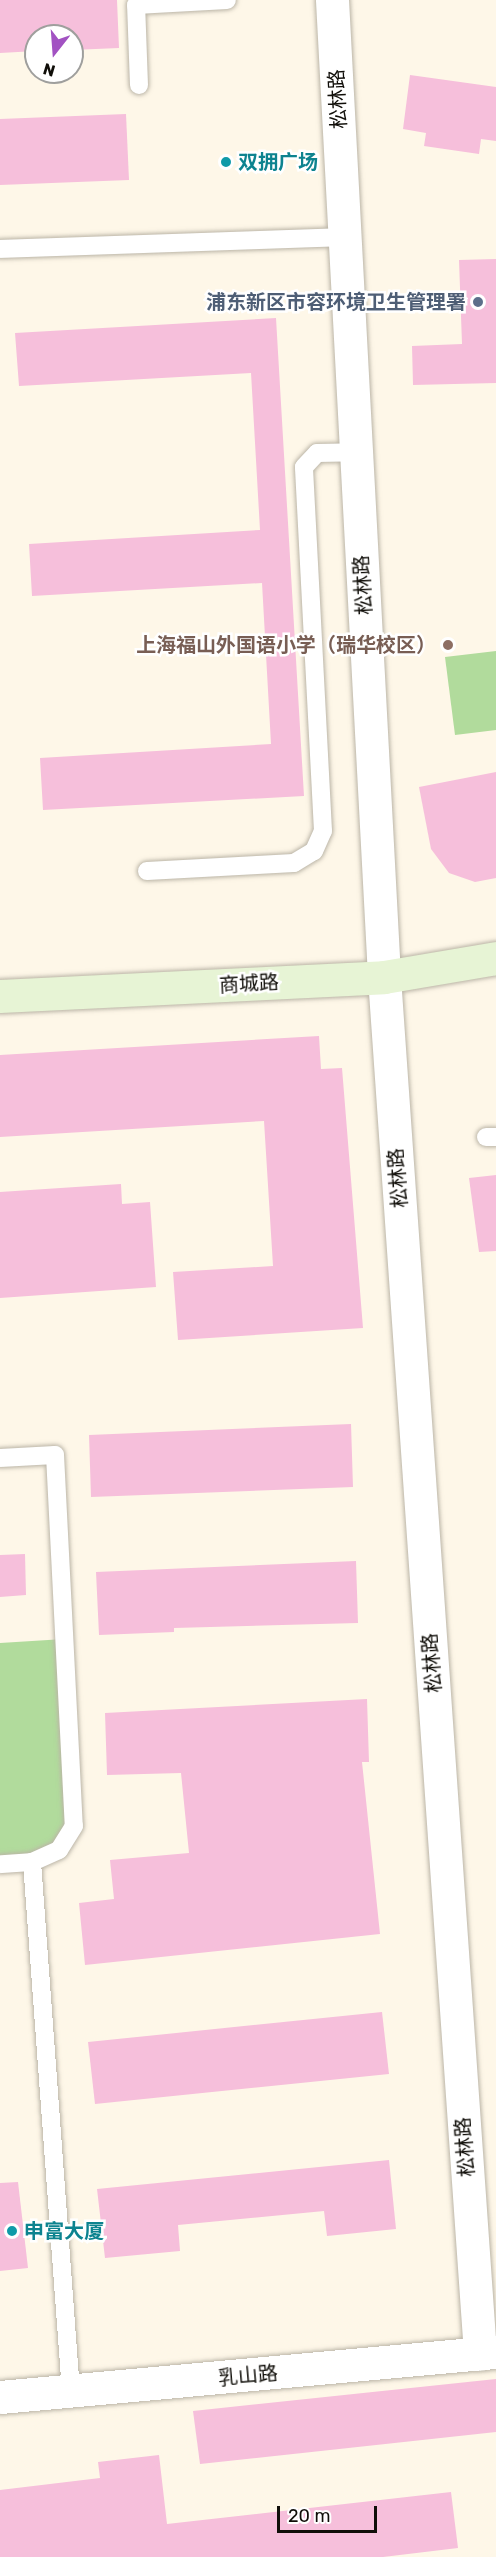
<!DOCTYPE html>
<meta charset="utf-8">
<style>
body{margin:0}
#map{position:relative;width:496px;height:2557px;overflow:hidden;background:#fef7e8;font-family:Rubik,"Noto Sans SC",sans-serif}
div>[style]{position:absolute}
[style*='--x']{left:calc(var(--x)*1px);top:calc(var(--y)*1px);width:calc(var(--w)*1px);rotate:calc(var(--a)*1deg)}
.green>*{inset:0;background:#b1db9c}
.building>*{inset:0;background:#f6bfdb}
.roads{filter:drop-shadow(0 0 2px #bbb5a7) drop-shadow(0 0 2px #bbb5a7)}
.lane>*{height:18px;margin:-9px;padding:0 9px;transform-origin:9px;border-radius:9px;background:#fff}
.street>*{height:33px;margin:-16.5px;padding:0 16.5px;transform-origin:16.5px;border-radius:16.5px;background:#fff}
.secondary>*{height:33px;margin:-16.5px;padding:0 16.5px;transform-origin:16.5px;border-radius:16.5px;background:#e7f4d5}
.dots>*{width:16px;height:16px;translate:-50% -50%;box-sizing:border-box;border:3px solid #fff;border-radius:50%}
span{translate:-50% -50%;white-space:nowrap;text-align:center;line-height:1.15;-webkit-text-stroke:5px #fff;paint-order:stroke}
.street-label{font-size:20px;color:#100e09}
.culture-label{font-size:20px;color:#0d838f;font-weight:700}
.left{translate:0 -50%;text-align:left}
.service-label{font-size:20px;color:#4e5e75;font-weight:700}
.right{translate:-100% -50%;text-align:right}
.education-label{font-size:20px;color:#785e54;font-weight:700}
.north{position:absolute;left:24px;top:24px;width:60px;height:60px;box-sizing:border-box;background:#fff;border:2px solid #9f9f9d;border-radius:50%;rotate:197deg;font-size:16px;font-weight:700;line-height:24px;text-align:center;color:#100e09}
.north::after{content:'';display:block;margin:auto;width:21px;height:27px;background:#a252c2;clip-path:polygon(50% 0,100% 100%,50% 72%,0 100%)}
.scale{position:absolute;left:277px;top:2506px;width:100px;height:27px;box-sizing:border-box;border:3px solid #100e09;border-top:0;padding-left:8px;font-size:18px;line-height:21px;white-space:nowrap;color:#100e09;-webkit-text-stroke:4px #fff;paint-order:stroke}
</style>
<div id="map">
<div class="green">
<div style="clip-path:polygon(496px 651px,496px 730px,455px 735px,445px 657px)"></div>
<div style="clip-path:polygon(64px 1639px,74px 1826px,59px 1850px,0 1864px,0 1643px)"></div>
</div>
<div class="building">
<div style="clip-path:polygon(0 0,117px 0,119px 48px,72px 50px,72px 36px,36px 36px,36px 51px,0 53px)"></div>
<div style="clip-path:polygon(410px 75px,496px 87px,496px 141px,481px 139px,479px 154px,424px 146px,426px 133px,403px 129px)"></div>
<div style="clip-path:polygon(126px 114px,129px 180px,0 185px,0 119px)"></div>
<div style="clip-path:polygon(496px 259px,496px 383px,413px 385px,412px 346px,462px 344px,459px 260px)"></div>
<div style="clip-path:polygon(276px 318px,304px 796px,43px 810px,40px 758px,271px 744px,262px 583px,32px 596px,29px 544px,260px 530px,251px 373px,19px 386px,15px 333px)"></div>
<div style="clip-path:polygon(496px 772px,496px 878px,475px 882px,449px 873px,431px 849px,419px 787px)"></div>
<div style="clip-path:polygon(319px 1036px,321px 1069px,342px 1068px,363px 1328px,178px 1340px,173px 1272px,273px 1266px,264px 1121px,0 1137px,0 1055px)"></div>
<div style="clip-path:polygon(496px 1175px,496px 1251px,479px 1252px,469px 1178px)"></div>
<div style="clip-path:polygon(121px 1184px,122px 1204px,150px 1202px,156px 1287px,0 1298px,0 1192px)"></div>
<div style="clip-path:polygon(351px 1424px,353px 1487px,91px 1497px,89px 1435px)"></div>
<div style="clip-path:polygon(25px 1554px,26px 1595px,0 1597px,0 1555px)"></div>
<div style="clip-path:polygon(356px 1561px,358px 1623px,174px 1628px,174px 1632px,99px 1635px,96px 1572px)"></div>
<div style="clip-path:polygon(367px 1699px,369px 1762px,362px 1762px,380px 1934px,85px 1965px,79px 1903px,114px 1899px,110px 1860px,189px 1853px,181px 1773px,107px 1775px,105px 1713px)"></div>
<div style="clip-path:polygon(382px 2012px,389px 2074px,95px 2104px,88px 2042px)"></div>
<div style="clip-path:polygon(389px 2160px,396px 2229px,327px 2236px,324px 2211px,178px 2225px,180px 2251px,105px 2258px,97px 2189px)"></div>
<div style="clip-path:polygon(18px 2182px,28px 2268px,0 2271px,0 2183px)"></div>
<div style="clip-path:polygon(496px 2379px,496px 2432px,200px 2464px,193px 2411px)"></div>
<div style="clip-path:polygon(159px 2455px,167px 2524px,451px 2492px,458px 2548px,383px 2557px,0 2557px,0 2490px,100px 2478px,98px 2462px)"></div>
</div>
<div class="roads">
<div class="lane">
<div style="--x:139;--y:85;--w:80;--a:-92.1"></div>
<div style="--x:136;--y:5;--w:91;--a:-3.1"></div>
<div style="--x:0;--y:249;--w:345;--a:-2"></div>
<div style="--x:147;--y:871;--w:147;--a:-3.1"></div>
<div style="--x:294;--y:863;--w:23;--a:-31"></div>
<div style="--x:314;--y:851;--w:22;--a:-66"></div>
<div style="--x:323;--y:831;--w:364;--a:-93"></div>
<div style="--x:304;--y:467;--w:19;--a:-47"></div>
<div style="--x:317;--y:453;--w:39;--a:-1"></div>
<div style="--x:486;--y:1137;--w:10;--a:0"></div>
<div style="--x:0;--y:1458;--w:55;--a:-3.1"></div>
<div style="--x:55;--y:1455;--w:371;--a:87.1"></div>
<div style="--x:74;--y:1826;--w:28;--a:122"></div>
<div style="--x:59;--y:1850;--w:30;--a:156"></div>
<div style="--x:32;--y:1862;--w:32;--a:176"></div>
<div style="--x:32;--y:1862;--w:531;--a:85.79"></div>
</div>
<div class="street">
<div style="--x:332;--y:0;--w:978;--a:86.95"></div>
<div style="--x:384;--y:977;--w:1380;--a:86.01"></div>
<div style="--x:0;--y:2397;--w:498;--a:-5.2"></div>
</div>
<div class="secondary">
<div style="--x:0;--y:996;--w:384;--a:-2.8"></div>
<div style="--x:384;--y:977;--w:114;--a:-9.6"></div>
</div>
</div>
<div class="dots">
<div style="left:226px;top:162px;background:#0f9aa8"></div>
<div style="left:478px;top:302px;background:#5c6f8a"></div>
<div style="left:448px;top:645px;background:#8d6e63"></div>
<div style="left:12px;top:2231px;background:#0f9aa8"></div>
</div>
<div class="street-label">
<span style="left:338px;top:99px;rotate:-93deg">松林路</span>
<span style="left:363px;top:585px;rotate:-93deg">松林路</span>
<span style="left:249px;top:984px;rotate:-3deg">商城路</span>
<span style="left:398px;top:1178px;rotate:-94deg">松林路</span>
<span style="left:432px;top:1663px;rotate:-94deg">松林路</span>
<span style="left:465px;top:2147px;rotate:-94deg">松林路</span>
<span style="left:248px;top:2376px;rotate:-5deg">乳山路</span>
</div>
<div class="culture-label">
<span class="left" style="left:238px;top:162px">双拥广场</span>
<span class="left" style="left:24px;top:2231px">申富大厦</span>
</div>
<div class="service-label">
<span class="right" style="left:466px;top:302px">浦东新区市容环境卫生管理署</span>
</div>
<div class="education-label">
<span class="right" style="left:436px;top:645px">上海福山外国语小学（瑞华校区）</span>
</div>
<div class="north">N</div>
<div class="scale">20 m</div>
</div>
